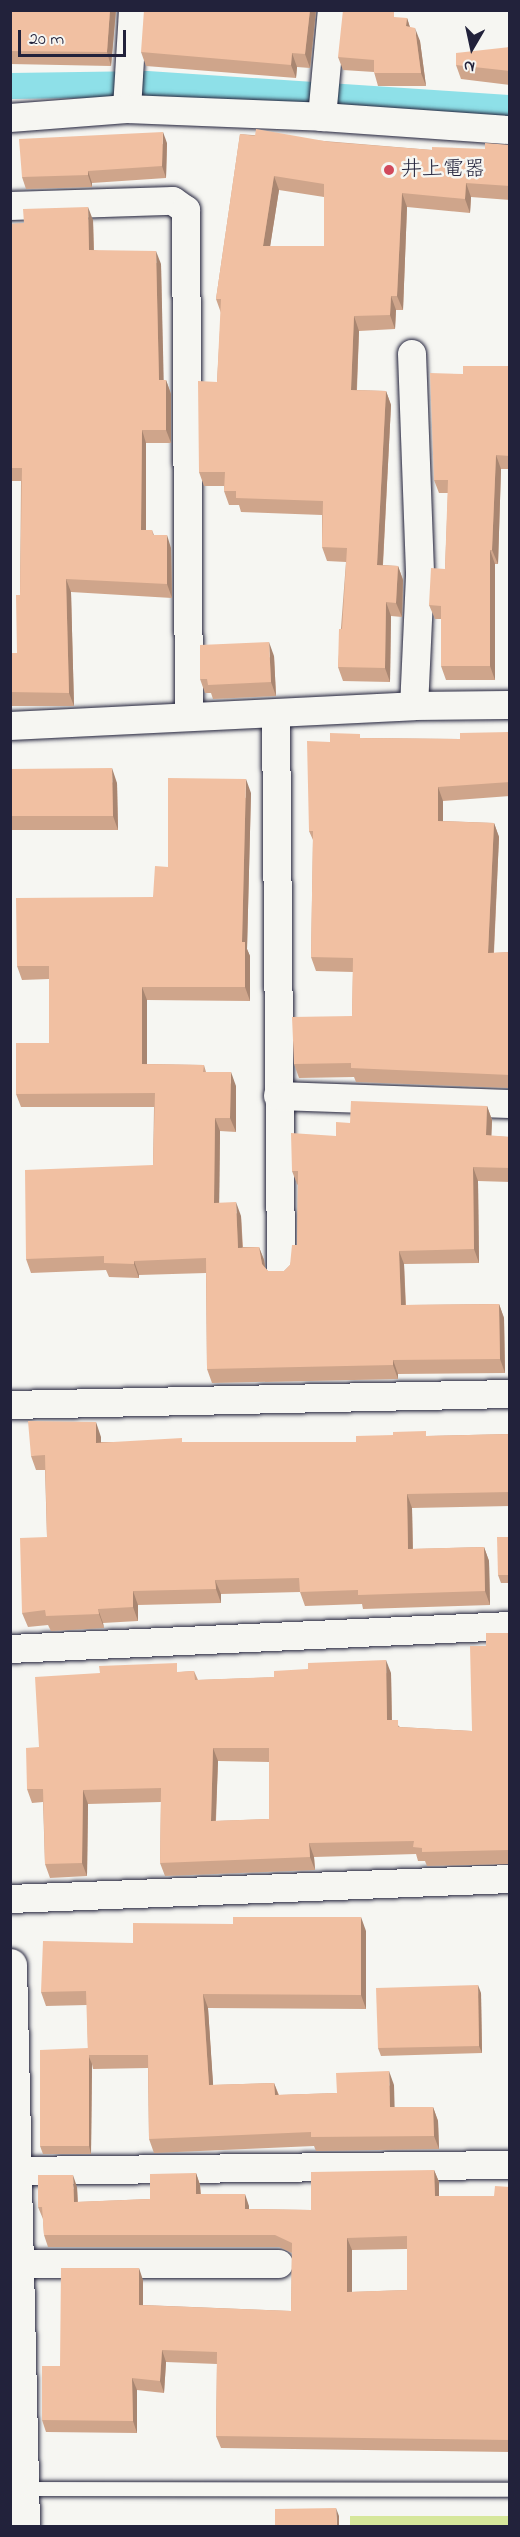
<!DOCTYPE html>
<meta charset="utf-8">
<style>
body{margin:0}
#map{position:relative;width:520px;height:2537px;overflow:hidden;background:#f6f6f2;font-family:"Indie Flower","Klee One",sans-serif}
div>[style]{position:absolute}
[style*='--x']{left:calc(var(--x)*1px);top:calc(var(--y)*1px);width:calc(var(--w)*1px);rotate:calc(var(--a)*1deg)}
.green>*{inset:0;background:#d6e79b}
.water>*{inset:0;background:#8ee0e8}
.roads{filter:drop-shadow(0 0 2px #22223b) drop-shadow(0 0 2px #22223b)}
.service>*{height:14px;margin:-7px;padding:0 7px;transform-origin:7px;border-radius:7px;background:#f6f6f2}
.minor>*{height:28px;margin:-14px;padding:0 14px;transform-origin:14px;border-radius:14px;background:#f6f6f2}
.tertiary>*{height:33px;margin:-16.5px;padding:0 16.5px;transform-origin:16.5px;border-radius:16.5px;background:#f6f6f2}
.wall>*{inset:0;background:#cfa58b}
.shaded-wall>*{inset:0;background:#a98671}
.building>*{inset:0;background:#f1c0a2}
.dots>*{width:16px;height:16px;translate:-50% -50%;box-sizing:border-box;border:3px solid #f6f6f2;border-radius:50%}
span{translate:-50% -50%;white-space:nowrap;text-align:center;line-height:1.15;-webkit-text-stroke:5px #f6f6f2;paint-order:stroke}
.poi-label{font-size:21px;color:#22223b}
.left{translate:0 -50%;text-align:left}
.frame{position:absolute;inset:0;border:12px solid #22223b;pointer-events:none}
.north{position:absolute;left:442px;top:18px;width:60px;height:60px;-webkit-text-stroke:4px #f6f6f2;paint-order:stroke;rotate:189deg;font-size:16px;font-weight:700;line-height:24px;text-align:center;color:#22223b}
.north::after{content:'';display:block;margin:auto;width:21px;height:27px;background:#22223b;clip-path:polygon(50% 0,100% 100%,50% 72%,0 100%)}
.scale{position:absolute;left:18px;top:30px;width:108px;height:27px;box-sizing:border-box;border:3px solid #22223b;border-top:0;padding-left:8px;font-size:18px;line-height:21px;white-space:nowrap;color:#22223b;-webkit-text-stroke:4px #f6f6f2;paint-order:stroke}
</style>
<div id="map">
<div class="green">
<div style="clip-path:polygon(350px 2516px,509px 2516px,509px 2526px,350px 2526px)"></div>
</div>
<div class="water">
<div style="clip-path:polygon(148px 71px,509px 95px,509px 116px,159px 97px,11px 99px,10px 73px)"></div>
</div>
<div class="roads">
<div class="service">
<div style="--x:23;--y:2489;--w:487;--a:0.1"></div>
</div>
<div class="minor">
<div style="--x:127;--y:109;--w:99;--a:-86.5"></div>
<div style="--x:322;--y:117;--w:107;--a:-84.7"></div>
<div style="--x:10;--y:118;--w:117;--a:-4.4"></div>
<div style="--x:127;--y:109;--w:195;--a:2.3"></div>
<div style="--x:322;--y:117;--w:188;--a:4"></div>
<div style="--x:10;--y:206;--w:163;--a:-1.8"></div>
<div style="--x:173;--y:201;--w:16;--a:35"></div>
<div style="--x:186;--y:210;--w:507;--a:89.66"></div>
<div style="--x:412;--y:354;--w:222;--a:87.9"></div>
<div style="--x:420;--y:576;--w:130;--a:92.6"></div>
<div style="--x:276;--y:714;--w:556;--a:89.48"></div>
<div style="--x:10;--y:726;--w:404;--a:-2.8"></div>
<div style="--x:414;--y:706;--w:96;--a:-0.6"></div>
<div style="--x:278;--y:1096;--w:232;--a:2"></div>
<div style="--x:10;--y:1405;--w:500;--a:-1.26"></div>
<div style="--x:10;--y:1649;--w:501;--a:-2.63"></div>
<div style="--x:10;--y:1899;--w:500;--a:-2.29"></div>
<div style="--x:16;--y:2171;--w:494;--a:-0.7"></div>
<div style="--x:18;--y:2264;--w:261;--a:0"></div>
</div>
<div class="tertiary">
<div style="--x:10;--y:1965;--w:561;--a:88.67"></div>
</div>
</div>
<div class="wall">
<div style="clip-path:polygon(10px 10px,116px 10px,111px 66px,10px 64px)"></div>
<div style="clip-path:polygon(316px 10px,310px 68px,297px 67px,296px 78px,146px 66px,141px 52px)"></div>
<div style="clip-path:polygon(407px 18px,410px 27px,420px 41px,426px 86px,378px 86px,374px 72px,343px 70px,338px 57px)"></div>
<div style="clip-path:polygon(510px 47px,510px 85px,461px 79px,456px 65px)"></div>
<div style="clip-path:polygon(evenodd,240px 134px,432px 150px,485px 149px,510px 145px,510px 200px,471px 197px,470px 213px,407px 207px,403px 310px,396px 310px,395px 329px,359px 331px,357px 390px,386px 391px,391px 405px,383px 565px,398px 566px,403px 580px,402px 617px,391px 616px,390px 682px,343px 681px,338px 667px,346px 562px,327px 561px,322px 547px,322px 515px,241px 512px,239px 505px,229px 505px,224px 491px,224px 486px,204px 486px,199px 472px,217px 382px,221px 313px,216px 299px,240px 134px,279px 190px,324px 197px,324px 246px,270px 246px,279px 190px)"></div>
<div style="clip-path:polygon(167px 143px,166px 178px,92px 183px,92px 187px,26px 189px,22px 177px)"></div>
<div style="clip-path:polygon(93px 220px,94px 250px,161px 264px,163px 380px,166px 380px,171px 394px,171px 443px,146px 443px,146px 530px,152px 530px,154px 535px,171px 548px,172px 598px,71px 592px,74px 706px,12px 706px,10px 703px,10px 653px,17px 653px,20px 595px,21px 481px,10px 481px,10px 224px)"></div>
<div style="clip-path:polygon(510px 366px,510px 469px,501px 469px,498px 564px,495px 564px,495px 680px,446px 680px,441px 666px,441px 619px,435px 619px,429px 605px,445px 569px,448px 493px,439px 493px,434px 480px,463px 374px)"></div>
<div style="clip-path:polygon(274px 656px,276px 696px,213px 699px,211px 693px,205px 693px,200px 679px)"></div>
<div style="clip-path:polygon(510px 732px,510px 796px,443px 801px,443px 821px,494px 823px,499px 837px,494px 953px,510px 952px,510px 1088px,356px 1082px,354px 1077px,299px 1078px,294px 1064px,352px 1016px,353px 972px,316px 971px,311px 957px,313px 840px,309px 831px,330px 742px,361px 738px,460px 739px)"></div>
<div style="clip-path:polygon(10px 769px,117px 783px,118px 830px,10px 830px)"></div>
<div style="clip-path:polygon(251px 793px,247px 949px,250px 956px,250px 1001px,147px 1000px,147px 1064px,204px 1065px,206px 1072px,236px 1086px,236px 1132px,220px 1131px,219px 1203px,241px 1216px,243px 1247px,259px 1247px,264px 1260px,265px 1268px,268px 1271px,284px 1271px,290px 1265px,297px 1245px,298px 1185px,297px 1184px,292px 1171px,336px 1136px,350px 1123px,487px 1106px,492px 1120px,491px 1136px,510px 1137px,510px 1182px,478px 1181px,479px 1263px,404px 1264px,406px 1305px,499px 1304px,504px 1318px,505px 1373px,398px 1374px,398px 1379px,212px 1383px,207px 1369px,206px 1273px,139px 1275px,139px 1278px,109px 1277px,106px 1270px,31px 1273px,26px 1259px,153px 1165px,154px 1107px,21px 1107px,16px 1094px,49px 1043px,49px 979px,22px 980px,17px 966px,153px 897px,168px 867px)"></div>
<div style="clip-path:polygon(510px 1434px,510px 1506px,412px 1508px,413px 1549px,484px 1547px,489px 1561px,490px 1605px,363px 1609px,362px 1604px,305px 1606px,300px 1592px,221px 1594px,221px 1603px,138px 1605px,138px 1621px,103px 1623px,104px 1628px,51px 1631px,48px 1625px,28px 1627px,22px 1613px,47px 1537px,45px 1470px,36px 1470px,31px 1456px,101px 1437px,101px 1442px,356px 1442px,427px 1436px)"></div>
<div style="clip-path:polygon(510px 1537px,510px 1583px,501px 1583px,498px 1575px)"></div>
<div style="clip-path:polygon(evenodd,510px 1633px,510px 1864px,427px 1866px,425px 1861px,418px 1861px,416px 1854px,314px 1857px,315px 1870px,165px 1876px,160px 1863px,161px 1802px,88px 1804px,87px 1876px,50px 1878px,45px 1864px,43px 1802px,32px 1803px,27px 1789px,39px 1747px,180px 1672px,194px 1671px,198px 1680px,391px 1673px,392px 1720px,400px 1727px,472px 1731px,486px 1646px,510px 1633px,218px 1761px,269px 1762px,269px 1819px,216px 1821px,218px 1761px)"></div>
<div style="clip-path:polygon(366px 1931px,366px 2009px,208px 2008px,213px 2085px,274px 2083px,279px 2095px,337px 2093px,394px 2085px,394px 2107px,433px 2107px,438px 2121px,439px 2149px,316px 2151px,314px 2146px,154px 2153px,149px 2139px,148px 2068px,93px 2069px,92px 2064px,91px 2154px,43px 2154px,40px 2146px,88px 2048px,87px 2005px,46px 2006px,41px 1992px,133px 1943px)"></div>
<div style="clip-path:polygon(481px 1993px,482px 2053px,381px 2056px,378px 2048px)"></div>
<div style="clip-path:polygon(evenodd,434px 2170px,439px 2182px,439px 2196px,494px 2196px,510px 2187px,510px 2452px,221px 2448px,216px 2436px,217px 2364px,166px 2362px,164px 2393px,137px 2390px,137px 2433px,46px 2432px,42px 2420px,60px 2366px,143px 2280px,143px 2305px,291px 2311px,292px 2253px,279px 2247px,48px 2247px,44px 2235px,43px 2219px,38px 2207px,77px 2187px,78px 2202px,150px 2199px,196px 2173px,200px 2185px,201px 2194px,249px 2206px,249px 2209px,311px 2210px,434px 2170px,407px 2249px,407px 2290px,352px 2292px,352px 2250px,407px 2249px)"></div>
</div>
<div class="shaded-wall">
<div style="clip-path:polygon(110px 10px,116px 10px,111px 66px,107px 52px)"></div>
<div style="clip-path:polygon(310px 10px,316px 10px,310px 68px,305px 54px)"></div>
<div style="clip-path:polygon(407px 18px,411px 31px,406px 26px)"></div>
<div style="clip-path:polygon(415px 28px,420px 41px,426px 86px,421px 73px)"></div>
<div style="clip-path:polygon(292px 53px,297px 67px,296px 78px,291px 65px)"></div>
<div style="clip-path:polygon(163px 132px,167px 143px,166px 178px,162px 166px)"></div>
<div style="clip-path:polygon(88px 171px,92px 183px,92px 187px,88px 175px)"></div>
<div style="clip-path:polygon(274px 176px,279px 190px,268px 260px,263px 246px)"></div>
<div style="clip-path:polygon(466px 183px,471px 197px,470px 213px,465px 199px)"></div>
<div style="clip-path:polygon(402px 193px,407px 207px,403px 310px,397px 296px)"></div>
<div style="clip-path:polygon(88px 207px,93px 220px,94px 263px,89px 250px)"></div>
<div style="clip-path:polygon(156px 251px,161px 264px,164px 393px,159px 380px)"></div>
<div style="clip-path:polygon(391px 296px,396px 310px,395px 329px,390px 315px)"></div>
<div style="clip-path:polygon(354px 316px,359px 331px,356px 404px,351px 390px)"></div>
<div style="clip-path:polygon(166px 380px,171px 394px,171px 443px,166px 430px)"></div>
<div style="clip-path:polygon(386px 391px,391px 405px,382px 579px,377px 565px)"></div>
<div style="clip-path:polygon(142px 430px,146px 443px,146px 543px,141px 530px)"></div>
<div style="clip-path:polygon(496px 455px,501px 469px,498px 564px,492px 550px)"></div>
<div style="clip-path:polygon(167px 535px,171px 548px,172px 598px,167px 584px)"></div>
<div style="clip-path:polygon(490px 550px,495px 564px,495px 680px,490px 666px)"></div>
<div style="clip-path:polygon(398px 566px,403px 580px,402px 617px,396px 603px)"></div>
<div style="clip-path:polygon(66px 579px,71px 592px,74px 706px,69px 693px)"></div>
<div style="clip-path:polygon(386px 602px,391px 616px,390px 682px,385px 668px)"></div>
<div style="clip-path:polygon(269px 642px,274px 656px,276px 696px,271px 682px)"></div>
<div style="clip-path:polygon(112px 768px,117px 783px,118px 830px,113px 816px)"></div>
<div style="clip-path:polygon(246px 779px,251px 793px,247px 949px,250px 956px,250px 1001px,245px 987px,242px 942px)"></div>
<div style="clip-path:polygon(438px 787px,443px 801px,443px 835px,438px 821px)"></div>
<div style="clip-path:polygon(494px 823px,499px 837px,493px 967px,488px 953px)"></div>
<div style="clip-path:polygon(142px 987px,147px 1000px,147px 1078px,142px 1064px)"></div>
<div style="clip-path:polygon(231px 1072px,236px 1086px,236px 1132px,230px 1118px)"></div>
<div style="clip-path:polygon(487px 1106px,492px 1120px,491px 1149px,486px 1135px)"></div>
<div style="clip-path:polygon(215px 1118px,220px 1131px,219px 1217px,214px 1203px)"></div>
<div style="clip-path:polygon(473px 1167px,478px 1181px,479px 1263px,474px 1249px)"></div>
<div style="clip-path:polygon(236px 1202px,241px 1216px,243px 1262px,238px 1248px)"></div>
<div style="clip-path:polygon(259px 1247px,264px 1260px,267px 1278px,262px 1264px)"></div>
<div style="clip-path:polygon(399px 1251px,404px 1264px,406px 1319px,401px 1305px)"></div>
<div style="clip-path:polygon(134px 1261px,139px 1275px,139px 1278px,134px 1264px)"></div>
<div style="clip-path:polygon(499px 1304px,504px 1318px,505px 1373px,500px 1359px)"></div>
<div style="clip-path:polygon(393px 1360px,398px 1374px,398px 1379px,393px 1365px)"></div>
<div style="clip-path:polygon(96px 1422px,101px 1437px,101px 1457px,96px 1443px)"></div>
<div style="clip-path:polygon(407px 1494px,412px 1508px,413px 1564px,408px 1549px)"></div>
<div style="clip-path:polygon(484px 1547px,489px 1561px,490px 1605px,485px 1591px)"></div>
<div style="clip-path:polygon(215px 1580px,221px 1594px,221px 1603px,216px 1589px)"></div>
<div style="clip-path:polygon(133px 1591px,138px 1605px,138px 1621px,133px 1607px)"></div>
<div style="clip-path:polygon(98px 1609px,103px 1623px,104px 1628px,99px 1614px)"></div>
<div style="clip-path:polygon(386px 1660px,391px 1673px,392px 1734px,387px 1720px)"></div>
<div style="clip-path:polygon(213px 1748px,218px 1761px,215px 1835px,211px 1821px)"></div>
<div style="clip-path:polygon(83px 1790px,88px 1804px,87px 1876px,82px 1863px)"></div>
<div style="clip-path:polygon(309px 1843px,314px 1857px,315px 1870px,310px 1857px)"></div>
<div style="clip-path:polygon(361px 1917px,366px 1931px,366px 2009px,361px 1995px)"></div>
<div style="clip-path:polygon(478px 1985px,481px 1993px,482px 2053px,479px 2046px)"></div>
<div style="clip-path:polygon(203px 1994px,208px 2008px,214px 2098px,209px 2085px)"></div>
<div style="clip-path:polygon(89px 2057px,92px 2064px,91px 2154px,89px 2146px)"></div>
<div style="clip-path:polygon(389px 2071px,394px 2085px,395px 2121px,390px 2107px)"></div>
<div style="clip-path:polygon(274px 2083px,279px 2097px,275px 2095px)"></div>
<div style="clip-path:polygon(433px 2107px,438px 2121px,439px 2149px,434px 2136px)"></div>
<div style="clip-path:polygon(434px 2170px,439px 2182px,439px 2208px,435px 2196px)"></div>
<div style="clip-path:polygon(196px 2173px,200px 2185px,201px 2206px,196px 2194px)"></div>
<div style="clip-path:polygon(73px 2175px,77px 2187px,78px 2214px,74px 2202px)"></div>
<div style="clip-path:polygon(245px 2194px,249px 2206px,249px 2221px,245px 2209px)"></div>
<div style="clip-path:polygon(347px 2238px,352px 2250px,352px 2305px,347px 2292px)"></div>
<div style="clip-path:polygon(139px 2268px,143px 2280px,143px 2317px,139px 2305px)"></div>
<div style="clip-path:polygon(162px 2350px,166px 2362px,164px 2393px,160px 2381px)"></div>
<div style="clip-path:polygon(132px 2378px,137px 2390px,137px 2433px,133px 2421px)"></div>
<div style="clip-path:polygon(336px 2508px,339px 2516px,339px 2526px,337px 2526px)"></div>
</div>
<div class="building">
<div style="clip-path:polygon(10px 10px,110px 10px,107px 52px,10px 51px)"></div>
<div style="clip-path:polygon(144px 10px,310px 10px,305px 54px,292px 53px,291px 65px,141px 52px)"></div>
<div style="clip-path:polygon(343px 10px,394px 10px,394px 17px,407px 18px,406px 26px,415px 28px,421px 73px,374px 73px,374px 60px,338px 57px)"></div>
<div style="clip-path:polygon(510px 47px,510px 71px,456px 65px,456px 53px)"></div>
<div style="clip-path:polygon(evenodd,256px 129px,330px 142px,432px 150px,432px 147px,485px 149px,485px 143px,510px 145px,510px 186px,466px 183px,465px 199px,402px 193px,397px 296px,391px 296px,390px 315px,354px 316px,351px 390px,386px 391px,377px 565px,398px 566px,396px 603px,386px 602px,385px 668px,338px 667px,339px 629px,342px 629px,347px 548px,322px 547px,323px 501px,236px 498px,236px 491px,224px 491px,225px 472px,199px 472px,198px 381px,217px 382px,221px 299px,216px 299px,240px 134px,255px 136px,256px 129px,274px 176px,324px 184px,324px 246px,263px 246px,274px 176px)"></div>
<div style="clip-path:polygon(163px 132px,162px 166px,88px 171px,88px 175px,22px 177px,19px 139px)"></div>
<div style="clip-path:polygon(88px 207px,89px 250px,156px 251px,159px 380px,166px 380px,166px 430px,142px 430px,141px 530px,152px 530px,153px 535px,167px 535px,167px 584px,66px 579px,69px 693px,10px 692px,10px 653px,17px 653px,16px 595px,20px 595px,22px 468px,10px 468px,10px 224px,24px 223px,23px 209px)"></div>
<div style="clip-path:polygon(463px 366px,510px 366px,510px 456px,496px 455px,492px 550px,490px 550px,490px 666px,441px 666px,441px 606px,429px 605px,431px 568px,445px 569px,448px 480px,434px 480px,430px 373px,463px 374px)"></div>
<div style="clip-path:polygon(269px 642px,271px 682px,208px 685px,207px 679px,200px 679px,200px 645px)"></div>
<div style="clip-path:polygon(510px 732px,510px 782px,438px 787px,438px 821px,494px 823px,488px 953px,510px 952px,510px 1075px,351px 1068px,351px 1063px,294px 1064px,292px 1017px,352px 1016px,353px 958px,311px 957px,313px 831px,309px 831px,307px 741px,330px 742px,330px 733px,360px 734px,360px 738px,460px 739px,460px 733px)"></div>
<div style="clip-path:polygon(112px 768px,113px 816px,10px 816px,10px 769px)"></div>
<div style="clip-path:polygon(168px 778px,246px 779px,242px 942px,245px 942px,245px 987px,142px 987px,142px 1064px,204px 1065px,203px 1072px,231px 1072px,230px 1118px,215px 1118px,214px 1203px,236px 1202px,238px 1248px,259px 1247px,262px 1264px,268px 1271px,284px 1271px,290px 1265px,292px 1245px,297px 1245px,298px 1171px,292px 1171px,291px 1133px,336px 1136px,336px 1122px,350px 1123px,351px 1101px,487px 1106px,486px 1135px,510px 1137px,510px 1168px,473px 1167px,474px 1249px,399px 1251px,401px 1305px,499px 1304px,500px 1359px,393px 1360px,393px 1365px,207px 1369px,206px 1258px,134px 1261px,134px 1264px,104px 1263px,104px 1256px,26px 1259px,25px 1170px,153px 1165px,155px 1093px,16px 1094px,16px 1043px,49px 1043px,49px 966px,17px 966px,16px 898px,153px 897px,155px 866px,168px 867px)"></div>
<div style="clip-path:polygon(28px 1421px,96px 1422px,96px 1443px,182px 1438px,182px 1442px,356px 1442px,356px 1436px,393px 1435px,393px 1432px,426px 1431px,426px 1436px,510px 1434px,510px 1492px,407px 1494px,408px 1549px,484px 1547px,485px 1591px,358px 1595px,358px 1590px,300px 1592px,299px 1578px,215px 1580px,216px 1589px,133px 1591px,133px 1607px,98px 1609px,99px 1614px,46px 1616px,45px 1610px,22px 1613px,20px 1538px,47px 1537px,45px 1455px,31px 1456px)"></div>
<div style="clip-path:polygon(497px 1537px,510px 1537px,510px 1575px,498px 1575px)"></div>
<div style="clip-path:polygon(evenodd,486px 1633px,510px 1633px,509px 1850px,422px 1852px,422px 1848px,413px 1847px,414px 1841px,309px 1843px,310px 1857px,160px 1863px,161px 1788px,83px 1790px,82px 1863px,45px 1864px,43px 1789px,27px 1789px,26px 1748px,39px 1747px,35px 1677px,100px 1673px,99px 1666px,177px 1663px,177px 1672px,194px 1671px,195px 1680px,274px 1677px,274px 1671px,308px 1669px,308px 1663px,386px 1660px,387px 1720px,398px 1720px,398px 1727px,472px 1731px,470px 1646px,486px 1646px,486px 1633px,213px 1748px,269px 1748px,269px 1819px,211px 1821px,213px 1748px)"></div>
<div style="clip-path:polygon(233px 1917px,361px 1917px,361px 1995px,203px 1994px,209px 2085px,274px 2083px,275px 2095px,337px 2093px,336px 2073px,389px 2071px,390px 2107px,433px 2107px,434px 2136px,311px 2137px,311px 2132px,149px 2139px,148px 2055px,88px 2055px,86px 1991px,41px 1992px,43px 1941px,133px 1943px,133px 1923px,233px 1924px)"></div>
<div style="clip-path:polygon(478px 1985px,479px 2046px,378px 2048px,376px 1988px)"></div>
<div style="clip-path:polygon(88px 2048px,89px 2055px,89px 2146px,40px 2146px,40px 2050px)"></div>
<div style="clip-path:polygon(evenodd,434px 2170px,435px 2196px,494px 2196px,495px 2186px,510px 2187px,510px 2440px,216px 2436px,217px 2352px,162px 2350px,160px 2381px,132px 2378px,133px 2421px,42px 2420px,42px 2366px,60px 2366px,61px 2268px,139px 2268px,139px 2305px,291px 2311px,292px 2243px,275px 2235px,44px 2235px,42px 2207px,38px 2207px,38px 2175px,73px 2175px,74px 2202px,150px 2199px,150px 2174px,196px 2173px,196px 2194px,245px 2194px,245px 2209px,311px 2210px,311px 2172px,434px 2170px,407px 2236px,407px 2290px,347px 2292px,347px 2238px,407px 2236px)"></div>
<div style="clip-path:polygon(336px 2508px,337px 2526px,275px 2526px,275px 2509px)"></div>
</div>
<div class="dots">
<div style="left:389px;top:170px;background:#d1495b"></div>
</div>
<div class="poi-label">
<span class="left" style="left:401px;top:170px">井上電器</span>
</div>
<div class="frame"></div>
<div class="north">N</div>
<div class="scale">20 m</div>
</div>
